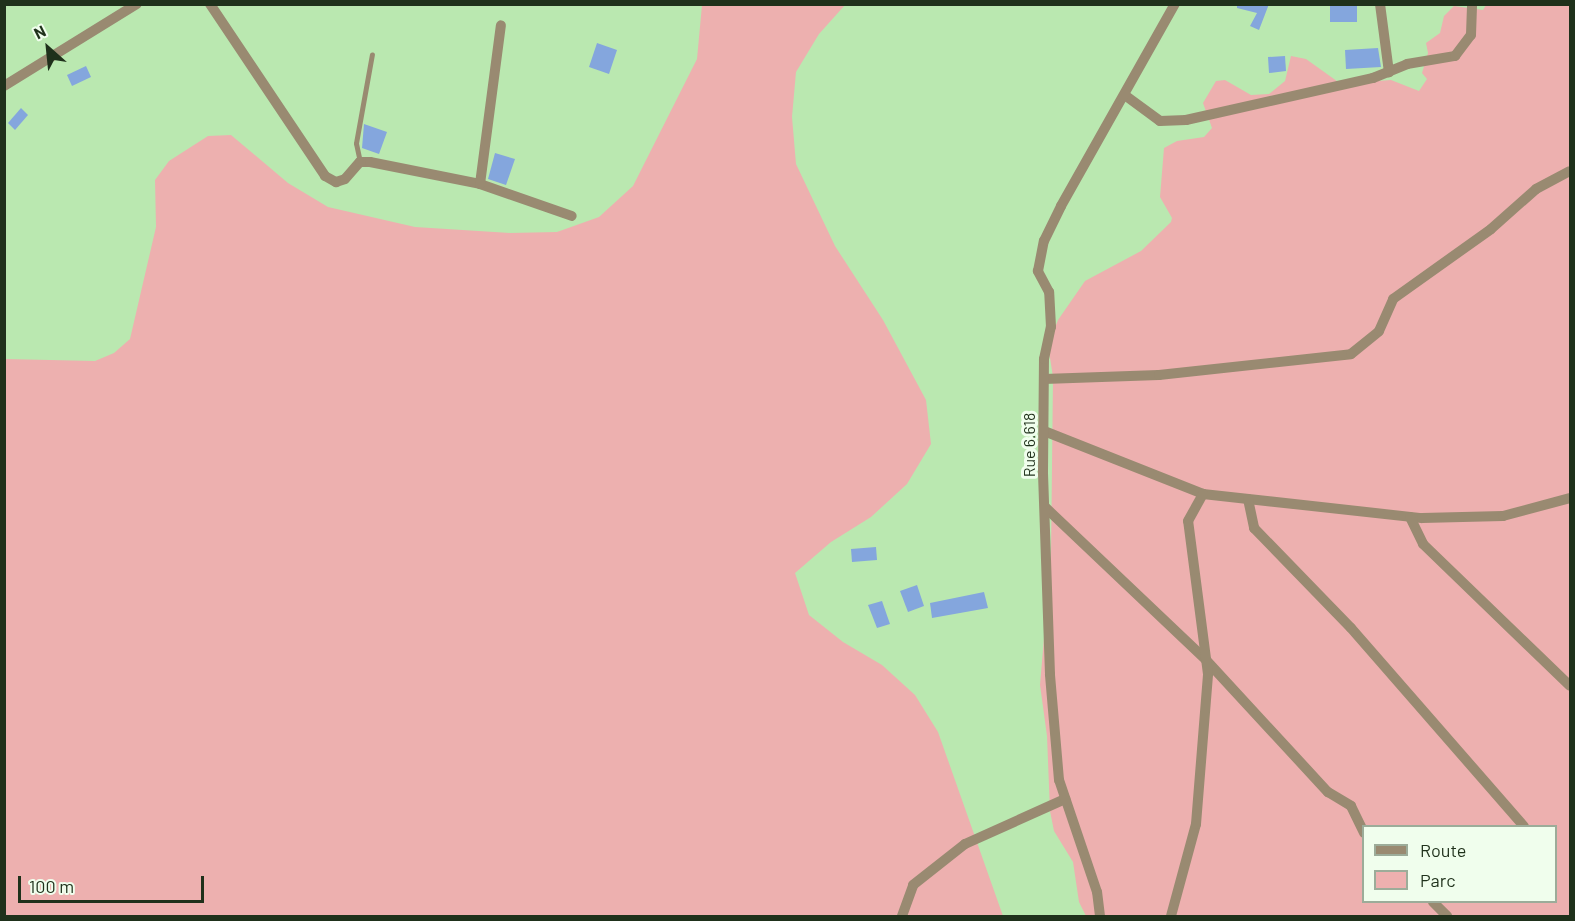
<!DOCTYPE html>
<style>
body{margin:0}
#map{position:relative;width:1575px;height:921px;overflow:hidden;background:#bae8b0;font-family:Barlow,sans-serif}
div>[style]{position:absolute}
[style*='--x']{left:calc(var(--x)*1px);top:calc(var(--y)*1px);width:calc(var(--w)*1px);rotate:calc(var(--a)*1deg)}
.green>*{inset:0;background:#edb0af}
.building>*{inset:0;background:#84a6dd}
.lane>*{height:5px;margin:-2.5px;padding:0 2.5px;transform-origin:2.5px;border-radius:2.5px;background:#998a71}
.street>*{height:10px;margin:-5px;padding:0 5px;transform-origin:5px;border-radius:5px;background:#998a71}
span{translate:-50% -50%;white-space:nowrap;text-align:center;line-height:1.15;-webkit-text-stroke:6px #f0feed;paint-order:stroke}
.street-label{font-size:16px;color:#1f311b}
.frame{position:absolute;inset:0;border:6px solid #1f311b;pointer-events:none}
.legend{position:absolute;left:1362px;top:825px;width:195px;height:78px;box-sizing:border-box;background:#f0feed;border:2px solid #9cac99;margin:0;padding:8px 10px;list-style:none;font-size:18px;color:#1f311b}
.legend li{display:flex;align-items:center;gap:12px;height:30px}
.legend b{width:30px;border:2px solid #9cac99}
.north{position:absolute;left:18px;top:18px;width:60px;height:60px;-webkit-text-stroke:4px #f0feed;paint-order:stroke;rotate:333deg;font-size:16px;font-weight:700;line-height:24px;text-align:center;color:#1f311b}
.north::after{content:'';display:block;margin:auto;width:21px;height:27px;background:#1f311b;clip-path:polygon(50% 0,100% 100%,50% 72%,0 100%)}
.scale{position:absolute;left:18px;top:876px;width:186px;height:27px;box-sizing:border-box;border:3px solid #1f311b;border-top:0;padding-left:8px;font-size:18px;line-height:21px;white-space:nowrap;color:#1f311b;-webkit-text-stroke:4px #f0feed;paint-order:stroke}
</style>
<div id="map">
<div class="green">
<div style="clip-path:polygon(702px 5px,845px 5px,819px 34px,796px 72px,792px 117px,796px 164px,835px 246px,883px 320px,926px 400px,931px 444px,907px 484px,871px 517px,831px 542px,795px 573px,809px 615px,843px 642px,882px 665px,915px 695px,938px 732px,1003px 916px,5px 916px,5px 359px,95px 361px,114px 353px,130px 339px,156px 227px,155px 180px,169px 161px,208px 136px,231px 135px,288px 183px,328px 207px,415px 227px,510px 233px,557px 232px,599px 217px,633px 186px,697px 59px)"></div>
<div style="clip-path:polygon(evenodd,1486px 5px,1570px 5px,1570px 916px,1086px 916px,1079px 902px,1073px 862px,1054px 831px,1050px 811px,1047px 736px,1040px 685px,1051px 555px,1053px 377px,1048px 345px,1058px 320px,1085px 281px,1141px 251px,1171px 222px,1172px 218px,1160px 197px,1164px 148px,1177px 141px,1204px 137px,1212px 128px,1203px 103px,1216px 81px,1225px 80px,1251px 95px,1269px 94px,1285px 81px,1291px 56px,1306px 59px,1341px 84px,1391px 80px,1419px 91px,1427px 79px,1422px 73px,1428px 53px,1426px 43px,1440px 33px,1444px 16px,1454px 6px,1483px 10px,1486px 5px,1364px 826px,1556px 826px,1556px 902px,1364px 902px,1364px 826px)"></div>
</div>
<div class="building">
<div style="clip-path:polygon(1237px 4px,1269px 4px,1259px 30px,1250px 26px,1257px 13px,1237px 8px)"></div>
<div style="clip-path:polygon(1330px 4px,1357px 4px,1357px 22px,1330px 22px)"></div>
<div style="clip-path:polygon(597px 43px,617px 50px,609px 74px,589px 67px)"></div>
<div style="clip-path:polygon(1378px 48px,1381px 67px,1346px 69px,1345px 50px)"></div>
<div style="clip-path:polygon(1285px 56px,1286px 71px,1269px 73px,1268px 57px)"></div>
<div style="clip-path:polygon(86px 66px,91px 77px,72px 86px,67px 75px)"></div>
<div style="clip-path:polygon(21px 108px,28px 115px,15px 130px,8px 123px)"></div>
<div style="clip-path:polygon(364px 124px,387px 132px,379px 154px,362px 148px)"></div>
<div style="clip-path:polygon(495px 153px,515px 159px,506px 185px,488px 179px)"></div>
<div style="clip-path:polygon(876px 547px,877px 560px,852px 562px,851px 549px)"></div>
<div style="clip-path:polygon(917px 585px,924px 606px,908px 612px,900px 591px)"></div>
<div style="clip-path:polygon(984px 592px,988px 608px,932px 618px,930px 603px)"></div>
<div style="clip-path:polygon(882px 601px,890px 624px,877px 628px,868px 605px)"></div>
</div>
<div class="lane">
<div style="--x:360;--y:162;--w:19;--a:-102"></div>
<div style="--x:356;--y:143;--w:90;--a:-79.8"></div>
</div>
<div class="street">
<div style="--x:210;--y:4;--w:207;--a:56.2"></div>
<div style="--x:325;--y:176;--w:13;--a:29"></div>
<div style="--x:336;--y:182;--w:9;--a:-18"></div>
<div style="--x:345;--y:179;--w:23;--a:-49"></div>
<div style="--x:360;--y:162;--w:10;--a:0"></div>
<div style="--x:370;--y:162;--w:112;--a:11.3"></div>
<div style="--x:480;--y:184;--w:97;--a:19.2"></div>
<div style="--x:1380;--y:4;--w:69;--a:82.5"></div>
<div style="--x:4;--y:86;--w:156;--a:-31.7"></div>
<div style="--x:1126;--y:96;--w:42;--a:36.3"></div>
<div style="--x:1160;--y:121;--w:26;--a:-2"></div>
<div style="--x:1186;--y:120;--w:192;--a:-12.7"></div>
<div style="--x:1373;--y:78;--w:37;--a:-22"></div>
<div style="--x:1407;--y:64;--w:49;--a:-9.5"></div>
<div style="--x:1455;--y:56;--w:26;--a:-53"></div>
<div style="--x:1471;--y:35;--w:31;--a:-88"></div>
<div style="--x:480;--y:184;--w:160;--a:-82.5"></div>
<div style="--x:1044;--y:379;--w:115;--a:-2"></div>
<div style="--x:1159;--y:375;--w:193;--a:-6.2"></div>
<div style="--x:1351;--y:354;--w:36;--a:-39"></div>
<div style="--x:1379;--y:331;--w:35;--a:-66"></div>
<div style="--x:1393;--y:299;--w:120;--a:-35.5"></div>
<div style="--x:1491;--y:229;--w:60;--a:-41.6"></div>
<div style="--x:1536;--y:189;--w:38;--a:-28"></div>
<div style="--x:1044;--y:431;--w:171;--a:21.6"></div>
<div style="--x:1203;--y:494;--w:220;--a:6.3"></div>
<div style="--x:1422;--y:518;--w:81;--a:-1.4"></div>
<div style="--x:1503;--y:516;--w:69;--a:-15"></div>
<div style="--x:1248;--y:499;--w:30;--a:78"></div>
<div style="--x:1254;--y:528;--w:139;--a:45.9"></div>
<div style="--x:1351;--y:628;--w:263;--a:48.9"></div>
<div style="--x:1045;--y:507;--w:222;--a:43.5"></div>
<div style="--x:1206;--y:660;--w:180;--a:47.3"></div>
<div style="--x:1328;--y:792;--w:27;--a:31"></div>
<div style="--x:1351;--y:806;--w:30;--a:64"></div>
<div style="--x:1410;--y:517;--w:30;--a:64"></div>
<div style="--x:1423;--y:544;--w:204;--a:44"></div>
<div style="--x:1433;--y:902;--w:20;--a:45"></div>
<div style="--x:902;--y:916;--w:33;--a:-70"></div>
<div style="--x:913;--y:885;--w:66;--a:-38.3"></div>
<div style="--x:965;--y:844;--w:110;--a:-24.2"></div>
<div style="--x:1100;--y:916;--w:24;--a:-97"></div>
<div style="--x:1097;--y:892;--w:118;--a:-108.7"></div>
<div style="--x:1059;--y:780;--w:106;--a:-94.9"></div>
<div style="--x:1050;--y:674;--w:203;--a:-92"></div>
<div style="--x:1043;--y:471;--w:112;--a:-89.5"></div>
<div style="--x:1044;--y:359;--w:33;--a:-78"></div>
<div style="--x:1051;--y:327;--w:35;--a:-93"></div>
<div style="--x:1049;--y:292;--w:24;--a:-118"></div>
<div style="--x:1038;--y:271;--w:31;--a:-79"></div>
<div style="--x:1044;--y:241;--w:39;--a:-64"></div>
<div style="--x:1061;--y:206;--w:232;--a:-60.6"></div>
<div style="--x:1171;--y:916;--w:95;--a:-74.8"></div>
<div style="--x:1196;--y:824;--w:150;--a:-85.4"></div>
<div style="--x:1208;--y:674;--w:154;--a:-97.4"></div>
<div style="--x:1188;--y:521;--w:31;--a:-61"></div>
</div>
<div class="street-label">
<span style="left:1029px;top:445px;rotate:-90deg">Rue 6.618</span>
</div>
<div class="frame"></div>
<ul class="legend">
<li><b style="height:8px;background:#998a71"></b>Route</li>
<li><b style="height:16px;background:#edb0af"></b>Parc</li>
</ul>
<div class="north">N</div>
<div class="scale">100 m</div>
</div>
